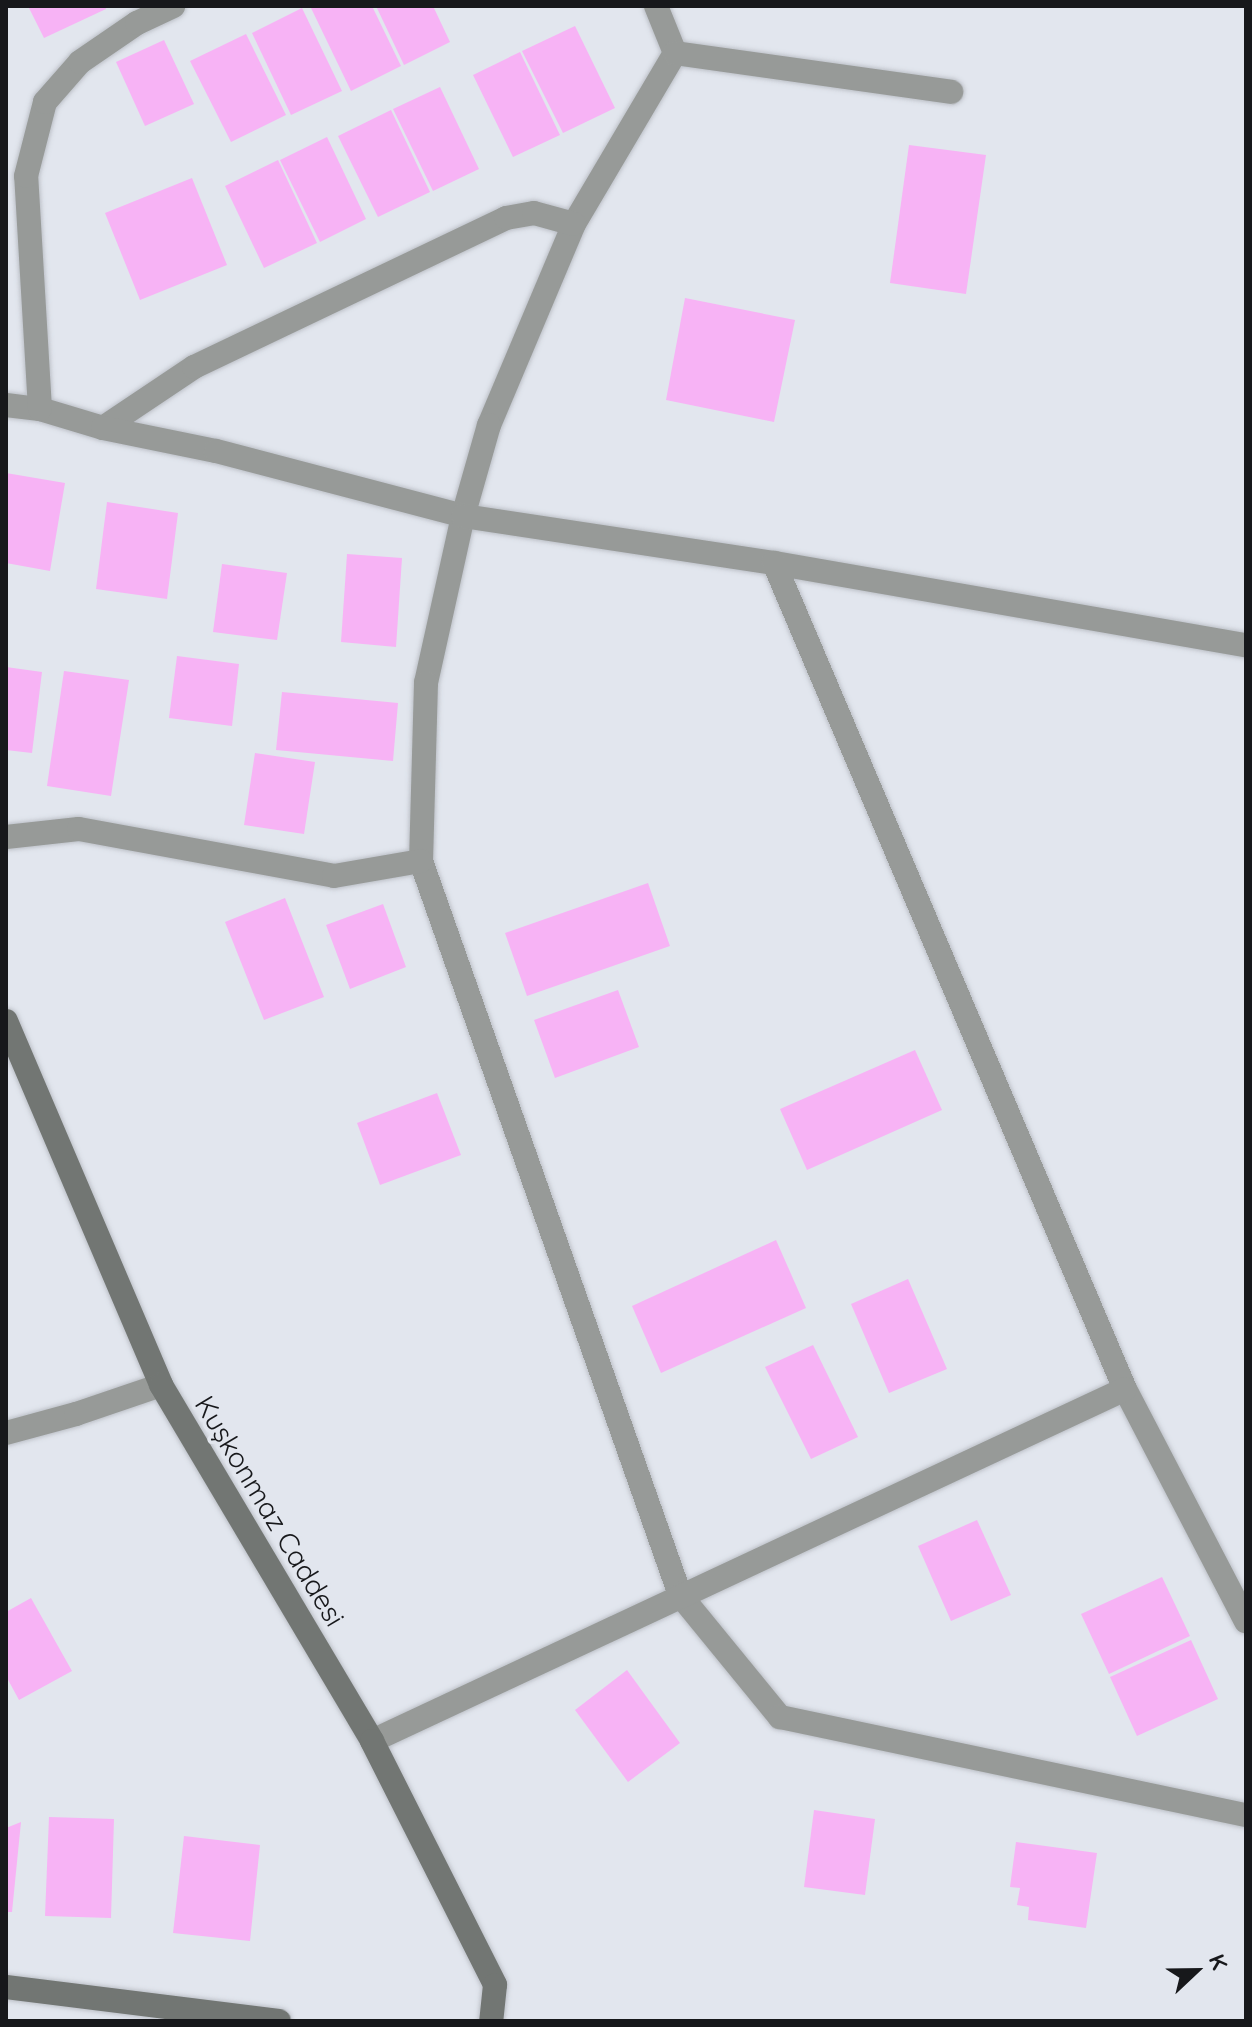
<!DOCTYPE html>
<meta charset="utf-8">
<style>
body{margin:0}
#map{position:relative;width:1252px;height:2027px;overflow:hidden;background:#e2e6ee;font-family:Quicksand,sans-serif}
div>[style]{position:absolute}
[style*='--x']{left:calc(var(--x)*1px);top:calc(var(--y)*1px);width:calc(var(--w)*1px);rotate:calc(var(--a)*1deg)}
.building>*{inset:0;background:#f7b3f5}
.roads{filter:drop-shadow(0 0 2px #bdc1c8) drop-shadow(0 0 2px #bdc1c8)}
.street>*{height:24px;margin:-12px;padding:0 12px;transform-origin:12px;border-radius:12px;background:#979a98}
.secondary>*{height:24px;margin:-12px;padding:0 12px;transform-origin:12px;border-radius:12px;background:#727673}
span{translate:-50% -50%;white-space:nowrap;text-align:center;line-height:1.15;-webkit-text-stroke:7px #e2e6ee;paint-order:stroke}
.street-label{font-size:28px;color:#17181b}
.frame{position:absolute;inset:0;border:8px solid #17181b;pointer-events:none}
.north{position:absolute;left:1156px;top:1931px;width:80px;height:80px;-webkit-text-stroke:6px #e2e6ee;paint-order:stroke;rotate:68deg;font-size:22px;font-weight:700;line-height:32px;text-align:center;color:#17181b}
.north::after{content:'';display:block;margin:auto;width:28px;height:36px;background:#17181b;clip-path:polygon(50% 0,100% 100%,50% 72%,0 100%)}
</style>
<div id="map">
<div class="building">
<div style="clip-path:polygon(28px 6px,105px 6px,106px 9px,44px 38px)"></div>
<div style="clip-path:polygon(315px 6px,372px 6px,401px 66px,351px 91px,311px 8px)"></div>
<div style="clip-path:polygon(376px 6px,433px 6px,450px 42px,404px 65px)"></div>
<div style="clip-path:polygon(302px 8px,342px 91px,291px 115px,252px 33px)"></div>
<div style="clip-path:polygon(575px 26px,615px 108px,563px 133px,522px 51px)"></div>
<div style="clip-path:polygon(246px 34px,286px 115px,231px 142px,190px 61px)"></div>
<div style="clip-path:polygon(164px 40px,194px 104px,145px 126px,116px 62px)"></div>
<div style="clip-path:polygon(520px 52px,560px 135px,513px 157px,473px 75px)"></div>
<div style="clip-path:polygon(440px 87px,479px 169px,433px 191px,393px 109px)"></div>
<div style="clip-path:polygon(391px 110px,430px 192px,378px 217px,338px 136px)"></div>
<div style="clip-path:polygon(327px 137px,366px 219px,320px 242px,280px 160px)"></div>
<div style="clip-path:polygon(909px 145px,986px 155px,966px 294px,890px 283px)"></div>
<div style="clip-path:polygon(278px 160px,317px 243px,264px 268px,225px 186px)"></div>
<div style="clip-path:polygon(192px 178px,227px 265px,140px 300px,105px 213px)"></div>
<div style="clip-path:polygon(685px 298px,795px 320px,774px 422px,666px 400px)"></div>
<div style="clip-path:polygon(6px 473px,65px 483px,50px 571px,6px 563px)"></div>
<div style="clip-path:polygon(107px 502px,178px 513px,167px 599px,96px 589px)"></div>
<div style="clip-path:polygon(347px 554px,402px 558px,396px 647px,341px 642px)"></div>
<div style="clip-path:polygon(222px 564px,287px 573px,277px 640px,213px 632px)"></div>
<div style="clip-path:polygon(177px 656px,239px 664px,232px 726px,169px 718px)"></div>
<div style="clip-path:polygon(6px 667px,42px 672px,32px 753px,6px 750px)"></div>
<div style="clip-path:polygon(64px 671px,129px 680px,111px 796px,47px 786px)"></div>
<div style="clip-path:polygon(282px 692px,398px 703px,393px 761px,276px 750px)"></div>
<div style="clip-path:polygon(255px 753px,315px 762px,304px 834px,244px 825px)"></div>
<div style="clip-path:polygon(648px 883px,670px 946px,527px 996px,505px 933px)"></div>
<div style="clip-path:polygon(285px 898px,324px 997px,264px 1020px,225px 922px)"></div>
<div style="clip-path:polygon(383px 904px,406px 967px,350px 989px,326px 925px)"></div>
<div style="clip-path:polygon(618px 990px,639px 1047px,555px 1078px,534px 1020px)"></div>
<div style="clip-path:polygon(915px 1050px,942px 1110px,807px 1170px,780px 1109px)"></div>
<div style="clip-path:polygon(437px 1093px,461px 1155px,380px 1185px,357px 1123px)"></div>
<div style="clip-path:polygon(776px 1240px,806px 1308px,661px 1373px,632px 1306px)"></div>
<div style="clip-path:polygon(908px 1279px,947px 1369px,889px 1393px,851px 1304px)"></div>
<div style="clip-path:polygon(813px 1345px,858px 1437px,811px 1459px,765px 1367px)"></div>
<div style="clip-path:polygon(977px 1520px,1011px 1595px,951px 1621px,918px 1546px)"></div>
<div style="clip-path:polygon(1162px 1577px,1190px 1636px,1109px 1674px,1081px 1614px)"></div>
<div style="clip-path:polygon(31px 1598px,72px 1671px,19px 1700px,6px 1676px,6px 1612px)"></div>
<div style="clip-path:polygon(1191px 1640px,1218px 1699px,1137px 1736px,1110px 1677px)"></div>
<div style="clip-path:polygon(627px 1670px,680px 1743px,628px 1782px,575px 1710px)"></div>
<div style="clip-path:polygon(814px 1810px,875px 1819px,865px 1895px,804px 1887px)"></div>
<div style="clip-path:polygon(49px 1817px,114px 1819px,111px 1918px,45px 1916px)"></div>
<div style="clip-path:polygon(21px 1822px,12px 1912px,6px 1912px,6px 1828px)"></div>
<div style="clip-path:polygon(184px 1836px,260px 1845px,250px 1941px,173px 1933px)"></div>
<div style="clip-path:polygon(1016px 1842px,1097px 1853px,1086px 1928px,1028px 1920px,1029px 1907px,1017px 1905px,1020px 1888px,1010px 1887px)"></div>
</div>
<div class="roads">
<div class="street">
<div style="--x:656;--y:6;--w:51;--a:68"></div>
<div style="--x:675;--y:53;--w:199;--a:120.6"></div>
<div style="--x:574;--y:224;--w:218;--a:112.9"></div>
<div style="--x:489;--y:425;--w:95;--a:105.9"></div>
<div style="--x:463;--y:516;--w:171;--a:102.5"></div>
<div style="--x:426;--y:683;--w:178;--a:91.6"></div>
<div style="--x:421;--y:861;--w:778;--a:70.56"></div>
<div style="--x:680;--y:1595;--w:158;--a:50.7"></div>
<div style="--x:780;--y:1717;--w:476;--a:11.9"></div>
<div style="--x:675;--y:53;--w:279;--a:8"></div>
<div style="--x:6;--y:405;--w:34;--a:7"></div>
<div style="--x:40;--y:409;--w:66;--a:16.8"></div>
<div style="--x:103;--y:428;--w:110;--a:-33.8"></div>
<div style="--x:194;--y:367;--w:346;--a:-25.5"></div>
<div style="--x:506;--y:218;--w:28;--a:-10"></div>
<div style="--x:534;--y:213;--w:41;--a:15.4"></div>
<div style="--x:40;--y:409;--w:233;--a:-93.4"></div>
<div style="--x:26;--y:176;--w:76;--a:-75.6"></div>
<div style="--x:45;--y:102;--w:53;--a:-48.8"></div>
<div style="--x:80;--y:62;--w:69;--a:-34.4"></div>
<div style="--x:137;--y:23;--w:40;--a:-25"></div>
<div style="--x:103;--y:428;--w:115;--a:11.5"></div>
<div style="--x:216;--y:451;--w:255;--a:14.7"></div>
<div style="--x:463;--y:516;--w:315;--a:8.6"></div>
<div style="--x:774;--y:563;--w:479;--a:9.9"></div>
<div style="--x:774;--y:563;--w:897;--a:66.98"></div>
<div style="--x:1125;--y:1389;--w:262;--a:62.5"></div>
<div style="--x:6;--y:837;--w:73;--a:-6.3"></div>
<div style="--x:79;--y:829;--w:259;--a:10.4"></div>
<div style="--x:334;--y:876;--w:88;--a:-9.8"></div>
<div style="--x:6;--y:1433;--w:73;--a:-15.2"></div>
<div style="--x:76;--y:1414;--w:90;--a:-18.8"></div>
<div style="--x:372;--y:1741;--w:831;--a:-25.05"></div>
</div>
<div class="secondary">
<div style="--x:6;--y:1021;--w:396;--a:66.9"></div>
<div style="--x:161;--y:1385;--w:414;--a:59.3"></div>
<div style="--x:372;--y:1741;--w:273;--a:63.2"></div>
<div style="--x:495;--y:1985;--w:36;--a:96"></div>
<div style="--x:6;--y:1987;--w:275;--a:7.1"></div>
</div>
</div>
<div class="street-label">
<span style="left:270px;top:1511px;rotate:59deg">Kuşkonmaz Caddesi</span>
</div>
<div class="frame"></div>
<div class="north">K</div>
</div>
